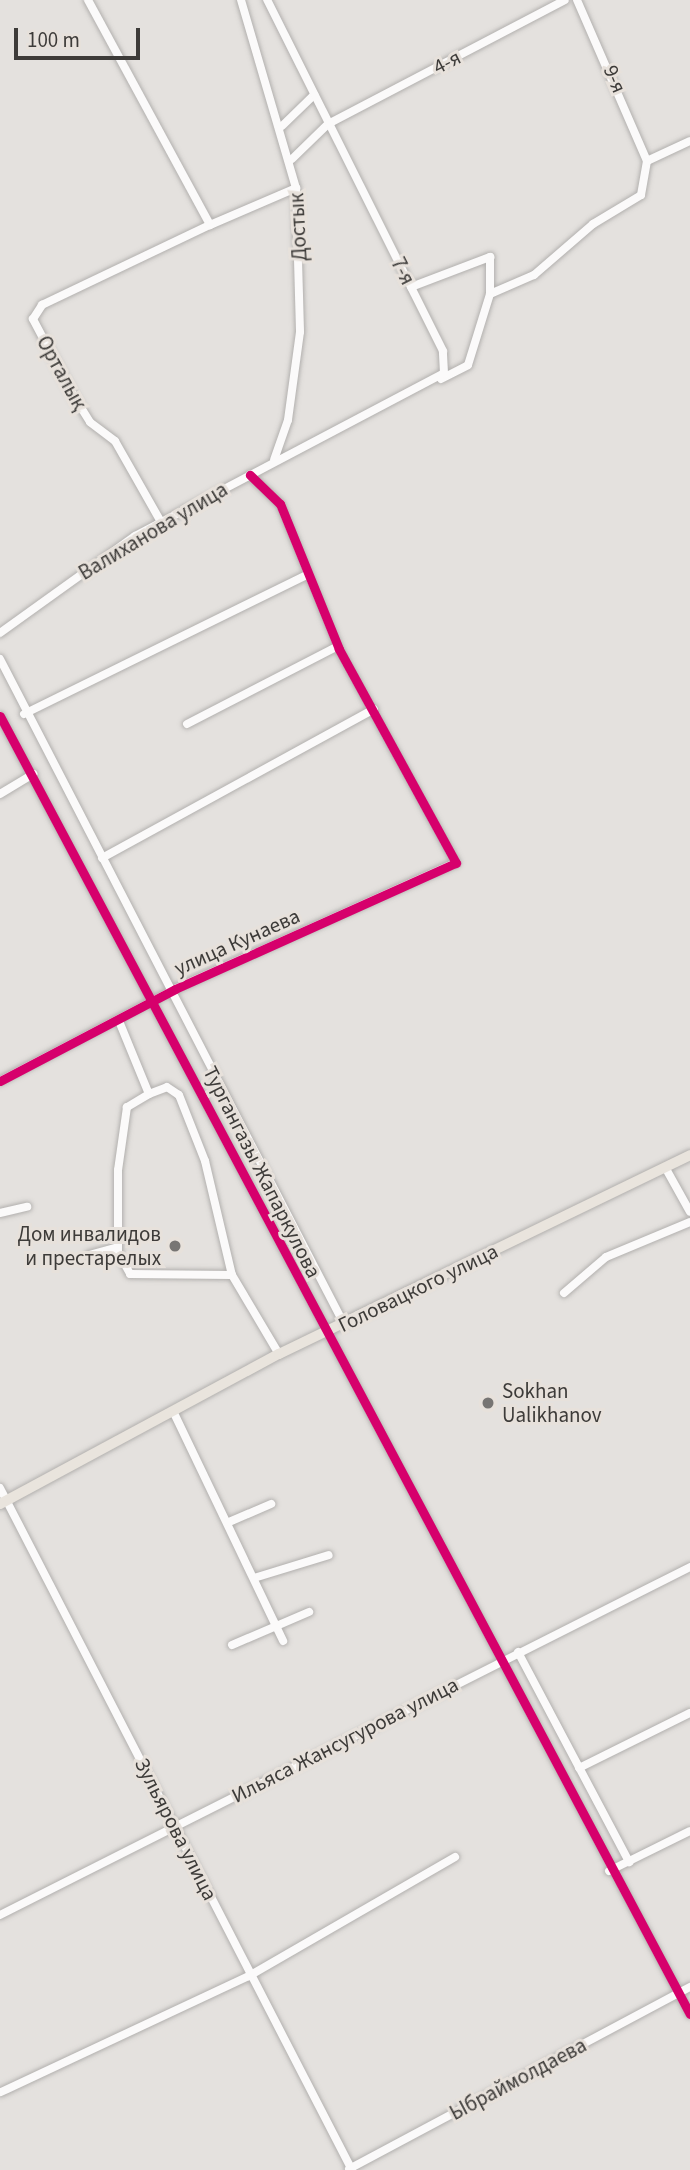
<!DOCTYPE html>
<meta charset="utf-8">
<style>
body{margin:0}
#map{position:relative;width:690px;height:2170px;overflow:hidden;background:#e4e1de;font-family:"Source Sans 3",sans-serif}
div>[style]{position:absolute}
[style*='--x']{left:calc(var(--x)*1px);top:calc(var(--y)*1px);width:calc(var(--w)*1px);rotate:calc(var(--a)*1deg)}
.roads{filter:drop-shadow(0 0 2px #b2b0ae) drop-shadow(0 0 2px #b2b0ae)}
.minor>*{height:8px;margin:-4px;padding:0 4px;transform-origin:4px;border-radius:4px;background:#fbfafa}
.major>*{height:10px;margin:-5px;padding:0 5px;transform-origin:5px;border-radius:5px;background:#e9e4dd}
.cycleway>*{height:9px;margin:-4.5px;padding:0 4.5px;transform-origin:4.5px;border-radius:4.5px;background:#d6006c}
.dots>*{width:19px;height:19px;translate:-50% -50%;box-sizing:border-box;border:4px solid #e7e1db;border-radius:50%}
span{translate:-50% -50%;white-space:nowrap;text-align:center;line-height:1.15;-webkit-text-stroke:6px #e7e1db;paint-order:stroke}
.street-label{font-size:21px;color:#3d3b39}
.poi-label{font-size:21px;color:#3d3b39}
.right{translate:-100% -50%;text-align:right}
.left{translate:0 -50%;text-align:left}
.scale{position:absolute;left:14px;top:28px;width:126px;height:32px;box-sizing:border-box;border:4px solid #3d3b39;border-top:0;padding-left:9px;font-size:21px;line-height:24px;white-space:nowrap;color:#3d3b39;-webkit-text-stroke:5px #e7e1db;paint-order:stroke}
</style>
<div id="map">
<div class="roads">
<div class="minor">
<div style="--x:88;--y:0;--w:256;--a:61.5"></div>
<div style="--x:210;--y:225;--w:94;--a:-23.3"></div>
<div style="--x:241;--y:0;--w:196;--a:73.7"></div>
<div style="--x:296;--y:188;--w:144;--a:88.4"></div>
<div style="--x:300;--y:332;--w:89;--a:97.8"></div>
<div style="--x:288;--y:420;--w:42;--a:109.3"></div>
<div style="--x:577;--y:0;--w:176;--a:66.5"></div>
<div style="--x:282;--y:126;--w:45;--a:-44.1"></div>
<div style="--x:292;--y:159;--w:50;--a:-44.2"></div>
<div style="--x:328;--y:124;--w:267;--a:-27.6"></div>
<div style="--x:411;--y:287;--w:85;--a:-20.8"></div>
<div style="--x:490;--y:257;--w:37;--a:90"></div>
<div style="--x:441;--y:379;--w:30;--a:-27"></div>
<div style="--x:468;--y:365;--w:74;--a:-72.8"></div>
<div style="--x:490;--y:294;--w:48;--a:-23.4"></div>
<div style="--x:534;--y:275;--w:78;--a:-40.8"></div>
<div style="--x:593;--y:224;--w:56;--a:-31.1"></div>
<div style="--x:641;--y:195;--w:35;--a:-80"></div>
<div style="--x:647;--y:161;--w:47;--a:-24.9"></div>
<div style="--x:161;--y:522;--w:93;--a:-119.6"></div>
<div style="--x:115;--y:441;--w:31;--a:-143"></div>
<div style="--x:90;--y:422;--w:26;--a:-122"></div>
<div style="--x:76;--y:400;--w:92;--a:-118"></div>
<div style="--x:33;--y:319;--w:17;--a:-57"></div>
<div style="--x:42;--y:305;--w:186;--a:-25.5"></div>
<div style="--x:0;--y:633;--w:166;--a:-35.7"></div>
<div style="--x:135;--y:536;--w:349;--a:-27.8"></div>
<div style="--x:444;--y:373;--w:22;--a:-93"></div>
<div style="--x:443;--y:351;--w:393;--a:-116.6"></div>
<div style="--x:0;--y:659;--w:749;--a:62.65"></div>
<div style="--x:24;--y:714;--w:317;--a:-26.2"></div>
<div style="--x:0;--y:716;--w:1470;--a:62.01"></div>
<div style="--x:187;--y:724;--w:170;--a:-27.3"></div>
<div style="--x:0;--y:794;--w:39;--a:-31"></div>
<div style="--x:102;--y:858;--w:310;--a:-28.7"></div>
<div style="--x:119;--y:1021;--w:79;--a:67.7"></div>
<div style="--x:149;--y:1094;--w:19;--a:-21"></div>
<div style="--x:167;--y:1087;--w:14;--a:34"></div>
<div style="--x:179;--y:1095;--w:71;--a:68.5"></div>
<div style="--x:205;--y:1161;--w:117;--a:76.7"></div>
<div style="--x:232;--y:1275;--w:92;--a:59.3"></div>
<div style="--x:0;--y:1081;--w:198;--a:-27.7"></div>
<div style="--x:175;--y:989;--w:308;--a:-24.2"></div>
<div style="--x:456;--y:863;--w:244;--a:-118.7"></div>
<div style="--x:339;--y:649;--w:157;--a:-112.1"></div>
<div style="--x:280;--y:504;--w:42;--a:-136"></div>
<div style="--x:149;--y:1094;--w:26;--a:149"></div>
<div style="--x:127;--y:1107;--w:64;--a:98.1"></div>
<div style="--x:118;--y:1170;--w:82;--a:90"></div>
<div style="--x:118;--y:1252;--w:25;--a:61"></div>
<div style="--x:130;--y:1274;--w:102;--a:0.6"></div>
<div style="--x:665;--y:1167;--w:51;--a:60.9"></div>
<div style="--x:0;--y:1213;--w:28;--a:-13"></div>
<div style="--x:89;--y:1255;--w:30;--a:-15"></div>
<div style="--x:564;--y:1293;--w:55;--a:-40.6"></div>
<div style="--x:606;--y:1257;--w:91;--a:-22.6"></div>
<div style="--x:173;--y:1411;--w:255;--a:64.4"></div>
<div style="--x:0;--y:1488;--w:767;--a:62.7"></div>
<div style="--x:229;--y:1522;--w:46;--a:-23.2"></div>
<div style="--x:254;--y:1578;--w:78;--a:-17"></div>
<div style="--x:232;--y:1645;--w:84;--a:-23.2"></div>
<div style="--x:518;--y:1652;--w:238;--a:62.1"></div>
<div style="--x:579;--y:1768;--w:124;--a:-26.4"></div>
<div style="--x:609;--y:1871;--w:90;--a:-26.3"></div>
<div style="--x:0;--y:1915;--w:773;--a:-26.76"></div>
<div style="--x:1;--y:2092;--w:274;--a:-25.1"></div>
<div style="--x:249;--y:1976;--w:238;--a:-30"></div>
<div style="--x:349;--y:2169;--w:387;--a:-28.1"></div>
</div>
<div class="major">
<div style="--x:0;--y:1504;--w:317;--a:-28.3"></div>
<div style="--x:279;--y:1354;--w:457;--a:-25.8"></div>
</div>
</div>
<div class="cycleway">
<div style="--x:0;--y:716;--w:1470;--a:62.01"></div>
<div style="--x:0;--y:1081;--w:198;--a:-27.7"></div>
<div style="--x:175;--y:989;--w:308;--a:-24.2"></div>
<div style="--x:456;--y:863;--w:244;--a:-118.7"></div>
<div style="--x:339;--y:649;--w:157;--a:-112.1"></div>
<div style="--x:280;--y:504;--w:42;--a:-136"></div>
</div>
<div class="dots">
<div style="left:175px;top:1246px;background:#777573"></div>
<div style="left:488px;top:1403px;background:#777573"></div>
</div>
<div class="street-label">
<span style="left:447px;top:62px;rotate:-27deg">4-я</span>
<span style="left:615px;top:79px;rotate:67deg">9-я</span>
<span style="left:298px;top:227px;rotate:-93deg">Достык</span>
<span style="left:403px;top:271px;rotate:63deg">7-я</span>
<span style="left:62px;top:373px;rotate:61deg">Орталық</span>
<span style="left:153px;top:531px;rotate:-31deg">Валиханова улица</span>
<span style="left:237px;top:942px;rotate:-24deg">улица Кунаева</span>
<span style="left:262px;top:1172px;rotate:63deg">Тургангазы Жапаркулова</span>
<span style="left:418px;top:1288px;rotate:-26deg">Головацкого улица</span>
<span style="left:345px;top:1740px;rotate:-27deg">Ильяса Жансугурова улица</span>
<span style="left:176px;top:1829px;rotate:63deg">Зульярова улица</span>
<span style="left:518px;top:2079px;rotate:-28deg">Ыбраймолдаева</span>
</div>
<div class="poi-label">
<span class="right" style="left:161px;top:1246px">Дом инвалидов<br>и престарелых</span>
<span class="left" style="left:502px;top:1403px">Sokhan<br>Ualikhanov</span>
</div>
<div class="scale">100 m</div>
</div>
